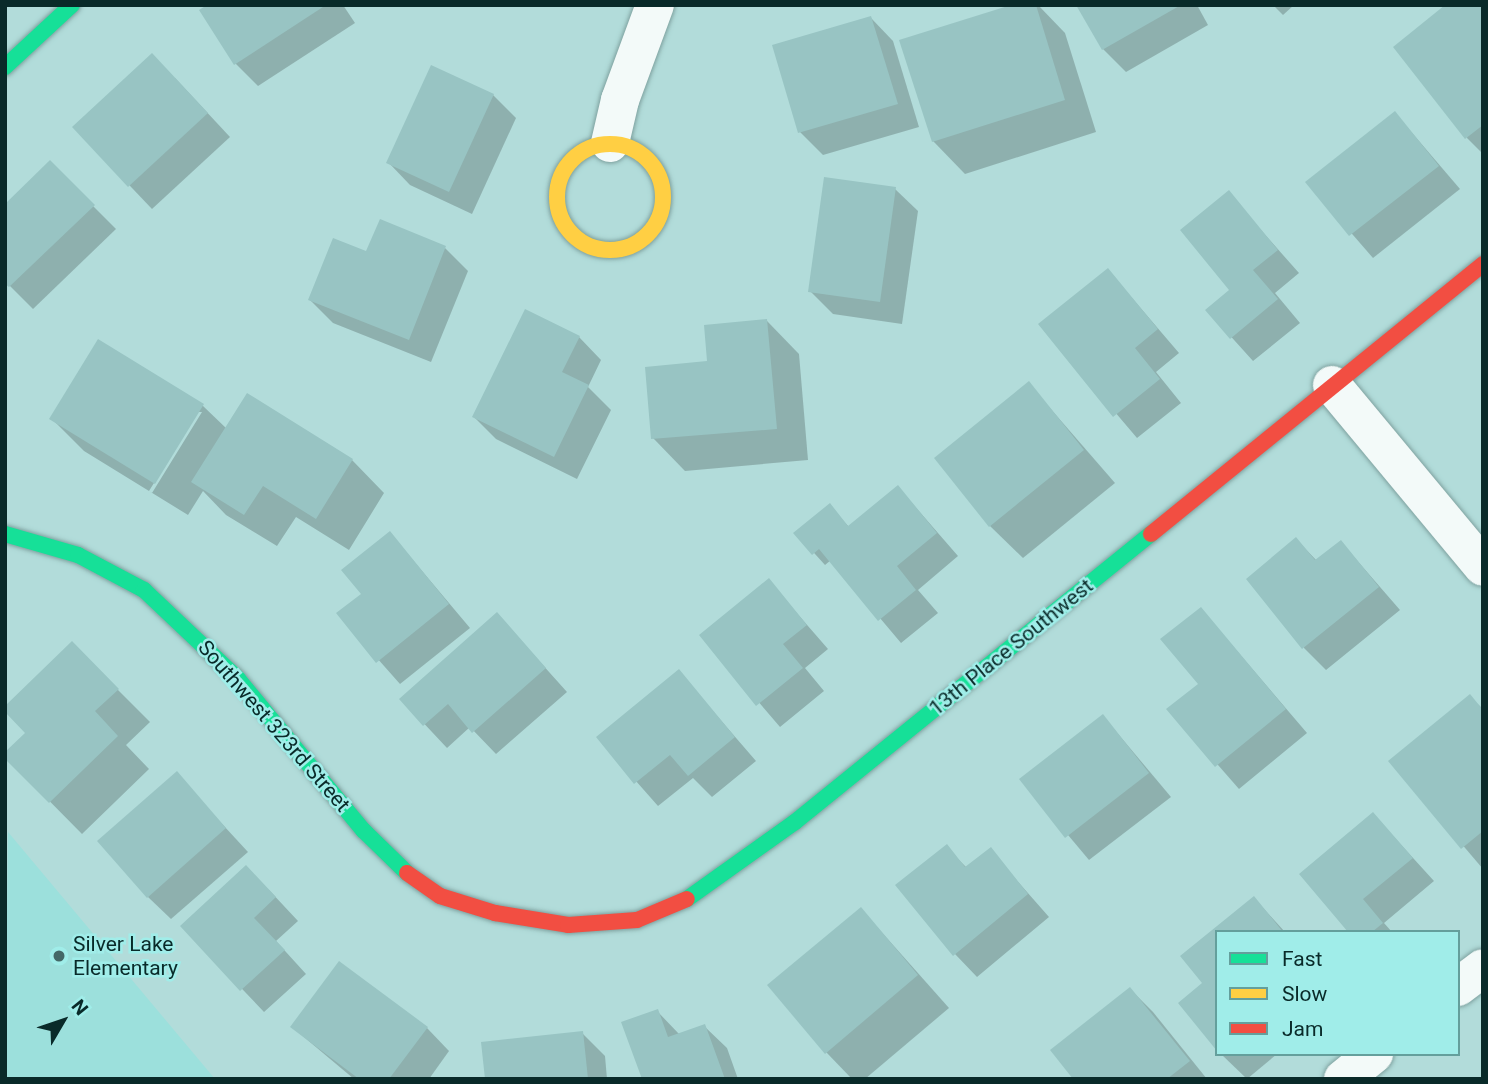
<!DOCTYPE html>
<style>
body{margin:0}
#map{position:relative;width:1488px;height:1084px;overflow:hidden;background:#b2dcda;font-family:Roboto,sans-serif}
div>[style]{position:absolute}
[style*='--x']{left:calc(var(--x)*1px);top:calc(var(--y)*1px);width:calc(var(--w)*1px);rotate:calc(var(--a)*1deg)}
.built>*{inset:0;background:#9ce0dc}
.shadow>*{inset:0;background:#0003}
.building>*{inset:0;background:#98c4c3}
.roads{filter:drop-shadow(0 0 2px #7ea19f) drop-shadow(0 0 2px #7ea19f)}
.street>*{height:38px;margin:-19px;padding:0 19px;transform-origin:19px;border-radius:19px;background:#f3faf9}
.fast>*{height:16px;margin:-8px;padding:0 8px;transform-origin:8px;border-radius:8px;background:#16e098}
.slow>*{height:16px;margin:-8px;padding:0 8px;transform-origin:8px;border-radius:8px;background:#ffcf43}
.slow>.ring{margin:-8px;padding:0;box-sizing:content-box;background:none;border:16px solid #ffcf43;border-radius:50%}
.jam>*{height:16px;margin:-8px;padding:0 8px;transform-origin:8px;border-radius:8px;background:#f24e42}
.dots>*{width:19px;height:19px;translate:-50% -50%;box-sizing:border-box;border:4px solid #a0ede9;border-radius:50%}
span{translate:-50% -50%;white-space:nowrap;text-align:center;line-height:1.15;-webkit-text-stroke:5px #a0ede9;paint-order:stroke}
.street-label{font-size:21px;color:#092a29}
.poi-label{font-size:21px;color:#092a29}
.left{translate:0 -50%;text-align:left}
.frame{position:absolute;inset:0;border:7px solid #092a29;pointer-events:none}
.legend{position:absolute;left:1215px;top:930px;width:245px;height:126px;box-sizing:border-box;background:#a0ede9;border:2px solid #649f9c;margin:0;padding:9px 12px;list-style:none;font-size:21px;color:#092a29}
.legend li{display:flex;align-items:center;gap:14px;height:35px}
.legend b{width:35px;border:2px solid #649f9c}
.north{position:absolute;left:28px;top:986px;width:70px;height:70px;-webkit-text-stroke:5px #a0ede9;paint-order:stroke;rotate:51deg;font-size:19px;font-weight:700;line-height:28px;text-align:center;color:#092a29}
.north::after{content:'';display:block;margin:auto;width:24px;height:32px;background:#092a29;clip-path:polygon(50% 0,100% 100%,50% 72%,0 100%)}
</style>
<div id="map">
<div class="built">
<div style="clip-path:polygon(8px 832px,215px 1079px,5px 1079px)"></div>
</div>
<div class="shadow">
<div style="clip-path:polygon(211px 5px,343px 5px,355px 23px,258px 86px,235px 63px)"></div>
<div style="clip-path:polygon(1016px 5px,1038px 5px,1065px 33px,1096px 132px,965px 174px,933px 141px)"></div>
<div style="clip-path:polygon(1078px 5px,1197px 5px,1208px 25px,1126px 72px,1103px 49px)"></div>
<div style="clip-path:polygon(1273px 5px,1294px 5px,1283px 15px)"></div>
<div style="clip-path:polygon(1483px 5px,1483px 154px,1467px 138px)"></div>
<div style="clip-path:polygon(871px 18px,893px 41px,919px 127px,823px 155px,800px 132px)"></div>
<div style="clip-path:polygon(432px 67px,493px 95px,516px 118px,472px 214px,410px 185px,388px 162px)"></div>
<div style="clip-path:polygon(175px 78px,230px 137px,152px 209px,74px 127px)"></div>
<div style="clip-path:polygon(1395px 113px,1460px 189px,1373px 258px,1307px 182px)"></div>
<div style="clip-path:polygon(50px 163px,116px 229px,33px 309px,5px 281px)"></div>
<div style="clip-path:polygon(895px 189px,918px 211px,902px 324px,833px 314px,810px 291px)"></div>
<div style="clip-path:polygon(1228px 193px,1299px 273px,1275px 293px,1300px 323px,1253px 361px,1207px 310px,1232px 290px)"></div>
<div style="clip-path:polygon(445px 248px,468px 271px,431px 362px,333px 323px,310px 300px,367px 253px)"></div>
<div style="clip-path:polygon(1108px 270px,1179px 353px,1156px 372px,1181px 403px,1137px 438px,1041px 325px)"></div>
<div style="clip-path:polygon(767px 321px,799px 354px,808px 460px,685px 471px,653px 438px)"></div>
<div style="clip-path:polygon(579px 337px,601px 360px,588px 387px,611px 410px,577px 479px,496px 439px,474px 417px)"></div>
<div style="clip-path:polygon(evenodd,99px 341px,203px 406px,227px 429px,248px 396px,352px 460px,384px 493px,349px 550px,296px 517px,277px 546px,226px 515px,203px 491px,188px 515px,84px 451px,51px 418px,99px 341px,198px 412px,202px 412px,152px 493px,149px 491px,198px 412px)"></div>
<div style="clip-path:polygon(1029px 384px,1115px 483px,1023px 558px,990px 526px)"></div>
<div style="clip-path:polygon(898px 487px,958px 556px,918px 590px,938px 613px,901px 643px,831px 560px,825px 565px,796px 533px,830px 506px,849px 527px)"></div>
<div style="clip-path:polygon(390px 533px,470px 628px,400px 684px,338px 614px,363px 594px)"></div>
<div style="clip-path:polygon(1296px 539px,1317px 561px,1341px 542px,1400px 610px,1326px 670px,1304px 648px)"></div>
<div style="clip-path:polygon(768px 580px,828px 649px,805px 668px,824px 691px,780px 727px,701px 635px)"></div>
<div style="clip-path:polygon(1201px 609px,1307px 733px,1239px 789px,1169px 709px,1200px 684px)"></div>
<div style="clip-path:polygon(497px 614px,567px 692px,496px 754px,470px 727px,447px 748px,401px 699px)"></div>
<div style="clip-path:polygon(72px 644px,150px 722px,126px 745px,149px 769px,82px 834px,5px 756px,28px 733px)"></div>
<div style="clip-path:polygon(679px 672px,756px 761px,712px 797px,693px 778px,658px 806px,598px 738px)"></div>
<div style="clip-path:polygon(1470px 697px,1483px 709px,1483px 869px,1391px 761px)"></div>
<div style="clip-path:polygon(1103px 716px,1171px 797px,1089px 860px,1021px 779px)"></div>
<div style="clip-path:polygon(176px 774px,248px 852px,171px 919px,148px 897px)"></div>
<div style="clip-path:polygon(1373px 814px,1434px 881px,1384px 923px,1392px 932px,1350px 932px)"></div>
<div style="clip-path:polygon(946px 847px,967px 868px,990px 850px,1049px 917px,977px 977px,955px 954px)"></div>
<div style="clip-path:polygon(269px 890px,298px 921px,276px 941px,306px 974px,264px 1012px,182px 926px)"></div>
<div style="clip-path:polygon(1254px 898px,1285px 932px,1217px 932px,1205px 984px,1183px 956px)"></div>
<div style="clip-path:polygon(861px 909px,949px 1008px,865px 1079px,852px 1079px,826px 1052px)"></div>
<div style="clip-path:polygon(1130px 989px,1153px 1012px,1207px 1079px,1075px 1079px)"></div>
<div style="clip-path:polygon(657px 1011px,680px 1035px,704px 1026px,727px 1048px,738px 1079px,644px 1079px)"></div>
<div style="clip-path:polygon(292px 1027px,427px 1028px,449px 1051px,429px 1079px,354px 1079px)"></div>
<div style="clip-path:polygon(582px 1033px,605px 1056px,607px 1079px,487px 1079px)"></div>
<div style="clip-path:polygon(1221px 1054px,1277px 1054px,1247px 1079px)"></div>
</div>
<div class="building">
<div style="clip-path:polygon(207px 5px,326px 5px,234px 65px,199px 10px)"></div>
<div style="clip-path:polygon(1011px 5px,1036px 5px,1065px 100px,932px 142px,899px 40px)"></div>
<div style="clip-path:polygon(1076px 5px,1181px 5px,1102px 50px)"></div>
<div style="clip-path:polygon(1445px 5px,1483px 5px,1483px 125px,1465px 139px,1393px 47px)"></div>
<div style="clip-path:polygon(871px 16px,898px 104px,798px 133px,772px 45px)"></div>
<div style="clip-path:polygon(152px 53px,208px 113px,128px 187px,72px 127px)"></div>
<div style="clip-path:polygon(431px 65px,494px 94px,449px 192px,386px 163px)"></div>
<div style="clip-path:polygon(1395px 111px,1439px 166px,1349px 236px,1305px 182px)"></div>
<div style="clip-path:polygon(50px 160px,95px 205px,9px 287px,5px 284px,5px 204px)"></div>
<div style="clip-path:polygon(824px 177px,896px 187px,880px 302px,808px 292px)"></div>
<div style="clip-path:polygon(1229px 190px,1278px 250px,1253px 270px,1278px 299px,1230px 339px,1205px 310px,1229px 290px,1180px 230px)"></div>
<div style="clip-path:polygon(380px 219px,446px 246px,409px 340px,308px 300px,333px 238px,366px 251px)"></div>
<div style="clip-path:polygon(1108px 268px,1158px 329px,1135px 348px,1160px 379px,1113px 417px,1038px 324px)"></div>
<div style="clip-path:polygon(525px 309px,580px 336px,562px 372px,589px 385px,554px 457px,472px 417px)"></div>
<div style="clip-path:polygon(767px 319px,777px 429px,651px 439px,645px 367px,707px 361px,704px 325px)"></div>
<div style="clip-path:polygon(98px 339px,204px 404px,155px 484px,49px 419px)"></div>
<div style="clip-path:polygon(1029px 381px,1084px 450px,989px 527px,934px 458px)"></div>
<div style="clip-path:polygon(247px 393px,353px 459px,316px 519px,263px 486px,244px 515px,191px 482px)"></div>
<div style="clip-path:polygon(898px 485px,937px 533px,897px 566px,916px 590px,878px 621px,819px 549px,812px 555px,793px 533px,830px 503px,848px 526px)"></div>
<div style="clip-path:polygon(390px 531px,449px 604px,376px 663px,336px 613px,361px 594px,341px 570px)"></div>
<div style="clip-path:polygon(1296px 537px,1315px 560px,1341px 540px,1379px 587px,1302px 649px,1246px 579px)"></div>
<div style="clip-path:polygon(769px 578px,807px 625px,783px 644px,803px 668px,756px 706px,699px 635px)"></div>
<div style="clip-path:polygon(1201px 607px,1286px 709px,1215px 767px,1166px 709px,1198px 684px,1160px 639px)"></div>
<div style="clip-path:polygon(497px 612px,546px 668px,472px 733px,448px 704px,423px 726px,399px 699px)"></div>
<div style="clip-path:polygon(72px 641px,119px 689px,95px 711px,118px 736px,49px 803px,5px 759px,5px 752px,25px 733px,5px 712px,5px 706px)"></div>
<div style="clip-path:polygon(679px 669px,735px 737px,688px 776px,670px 755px,634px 784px,596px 737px)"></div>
<div style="clip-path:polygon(1470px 694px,1483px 710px,1483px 831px,1461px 849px,1388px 761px)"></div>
<div style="clip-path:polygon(1103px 714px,1149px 773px,1065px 838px,1019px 779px)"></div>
<div style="clip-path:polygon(177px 771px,226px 828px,147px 898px,97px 841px)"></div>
<div style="clip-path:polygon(1373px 812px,1413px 858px,1363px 899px,1383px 923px,1372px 932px,1348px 932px,1299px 874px)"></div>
<div style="clip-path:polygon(947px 844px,965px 867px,991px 847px,1028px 894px,953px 956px,895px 885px)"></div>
<div style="clip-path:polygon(246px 865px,276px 897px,254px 918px,285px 950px,240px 991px,180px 926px)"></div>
<div style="clip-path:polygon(1254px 896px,1283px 932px,1217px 932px,1217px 1051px,1178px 1003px,1202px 983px,1180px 956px)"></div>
<div style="clip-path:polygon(861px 907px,918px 975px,825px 1054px,767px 985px)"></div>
<div style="clip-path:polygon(339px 961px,428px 1027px,389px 1079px,359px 1079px,290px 1027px)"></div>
<div style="clip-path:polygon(1130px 987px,1190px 1061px,1167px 1079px,1073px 1079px,1050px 1050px)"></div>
<div style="clip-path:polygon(658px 1009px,668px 1037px,705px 1024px,725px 1079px,642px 1079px,621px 1022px)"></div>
<div style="clip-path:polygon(583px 1031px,588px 1079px,485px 1079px,481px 1042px)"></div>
</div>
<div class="roads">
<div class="street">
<div style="--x:610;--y:143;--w:44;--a:-76.9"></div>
<div style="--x:620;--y:100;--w:101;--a:-69.8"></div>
<div style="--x:1332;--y:385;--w:236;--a:50.3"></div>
<div style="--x:1458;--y:987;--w:31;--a:-37"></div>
<div style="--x:1343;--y:1079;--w:40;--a:-39"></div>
</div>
<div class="fast">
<div style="--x:5;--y:67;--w:91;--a:-42.8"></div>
<div style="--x:5;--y:534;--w:76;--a:16"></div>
<div style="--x:78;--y:555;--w:75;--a:27.9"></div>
<div style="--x:144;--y:590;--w:129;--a:43.4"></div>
<div style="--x:238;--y:679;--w:196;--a:50.4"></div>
<div style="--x:363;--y:830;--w:62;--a:44.3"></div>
<div style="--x:687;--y:899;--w:133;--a:-35.5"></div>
<div style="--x:795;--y:822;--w:458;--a:-39"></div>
</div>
<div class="slow">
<div class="ring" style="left:557px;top:144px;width:90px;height:90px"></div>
</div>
<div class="jam">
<div style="--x:1151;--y:534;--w:428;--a:-39.1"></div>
<div style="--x:407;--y:873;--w:40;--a:34.9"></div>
<div style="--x:440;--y:896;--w:58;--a:17.2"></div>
<div style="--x:495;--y:913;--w:74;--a:9.3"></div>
<div style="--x:568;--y:925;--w:69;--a:-4.1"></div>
<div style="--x:637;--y:920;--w:54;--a:-22.8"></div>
</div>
</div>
<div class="dots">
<div style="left:59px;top:956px;background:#446867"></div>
</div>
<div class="street-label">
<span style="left:1011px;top:647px;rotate:-39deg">13th Place Southwest</span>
<span style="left:274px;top:726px;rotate:49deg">Southwest 323rd Street</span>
</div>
<div class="poi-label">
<span class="left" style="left:73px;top:956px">Silver Lake<br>Elementary</span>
</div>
<div class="frame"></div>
<ul class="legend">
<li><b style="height:9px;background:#16e098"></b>Fast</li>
<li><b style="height:9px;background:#ffcf43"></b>Slow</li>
<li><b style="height:9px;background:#f24e42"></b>Jam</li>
</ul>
<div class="north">N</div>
</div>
